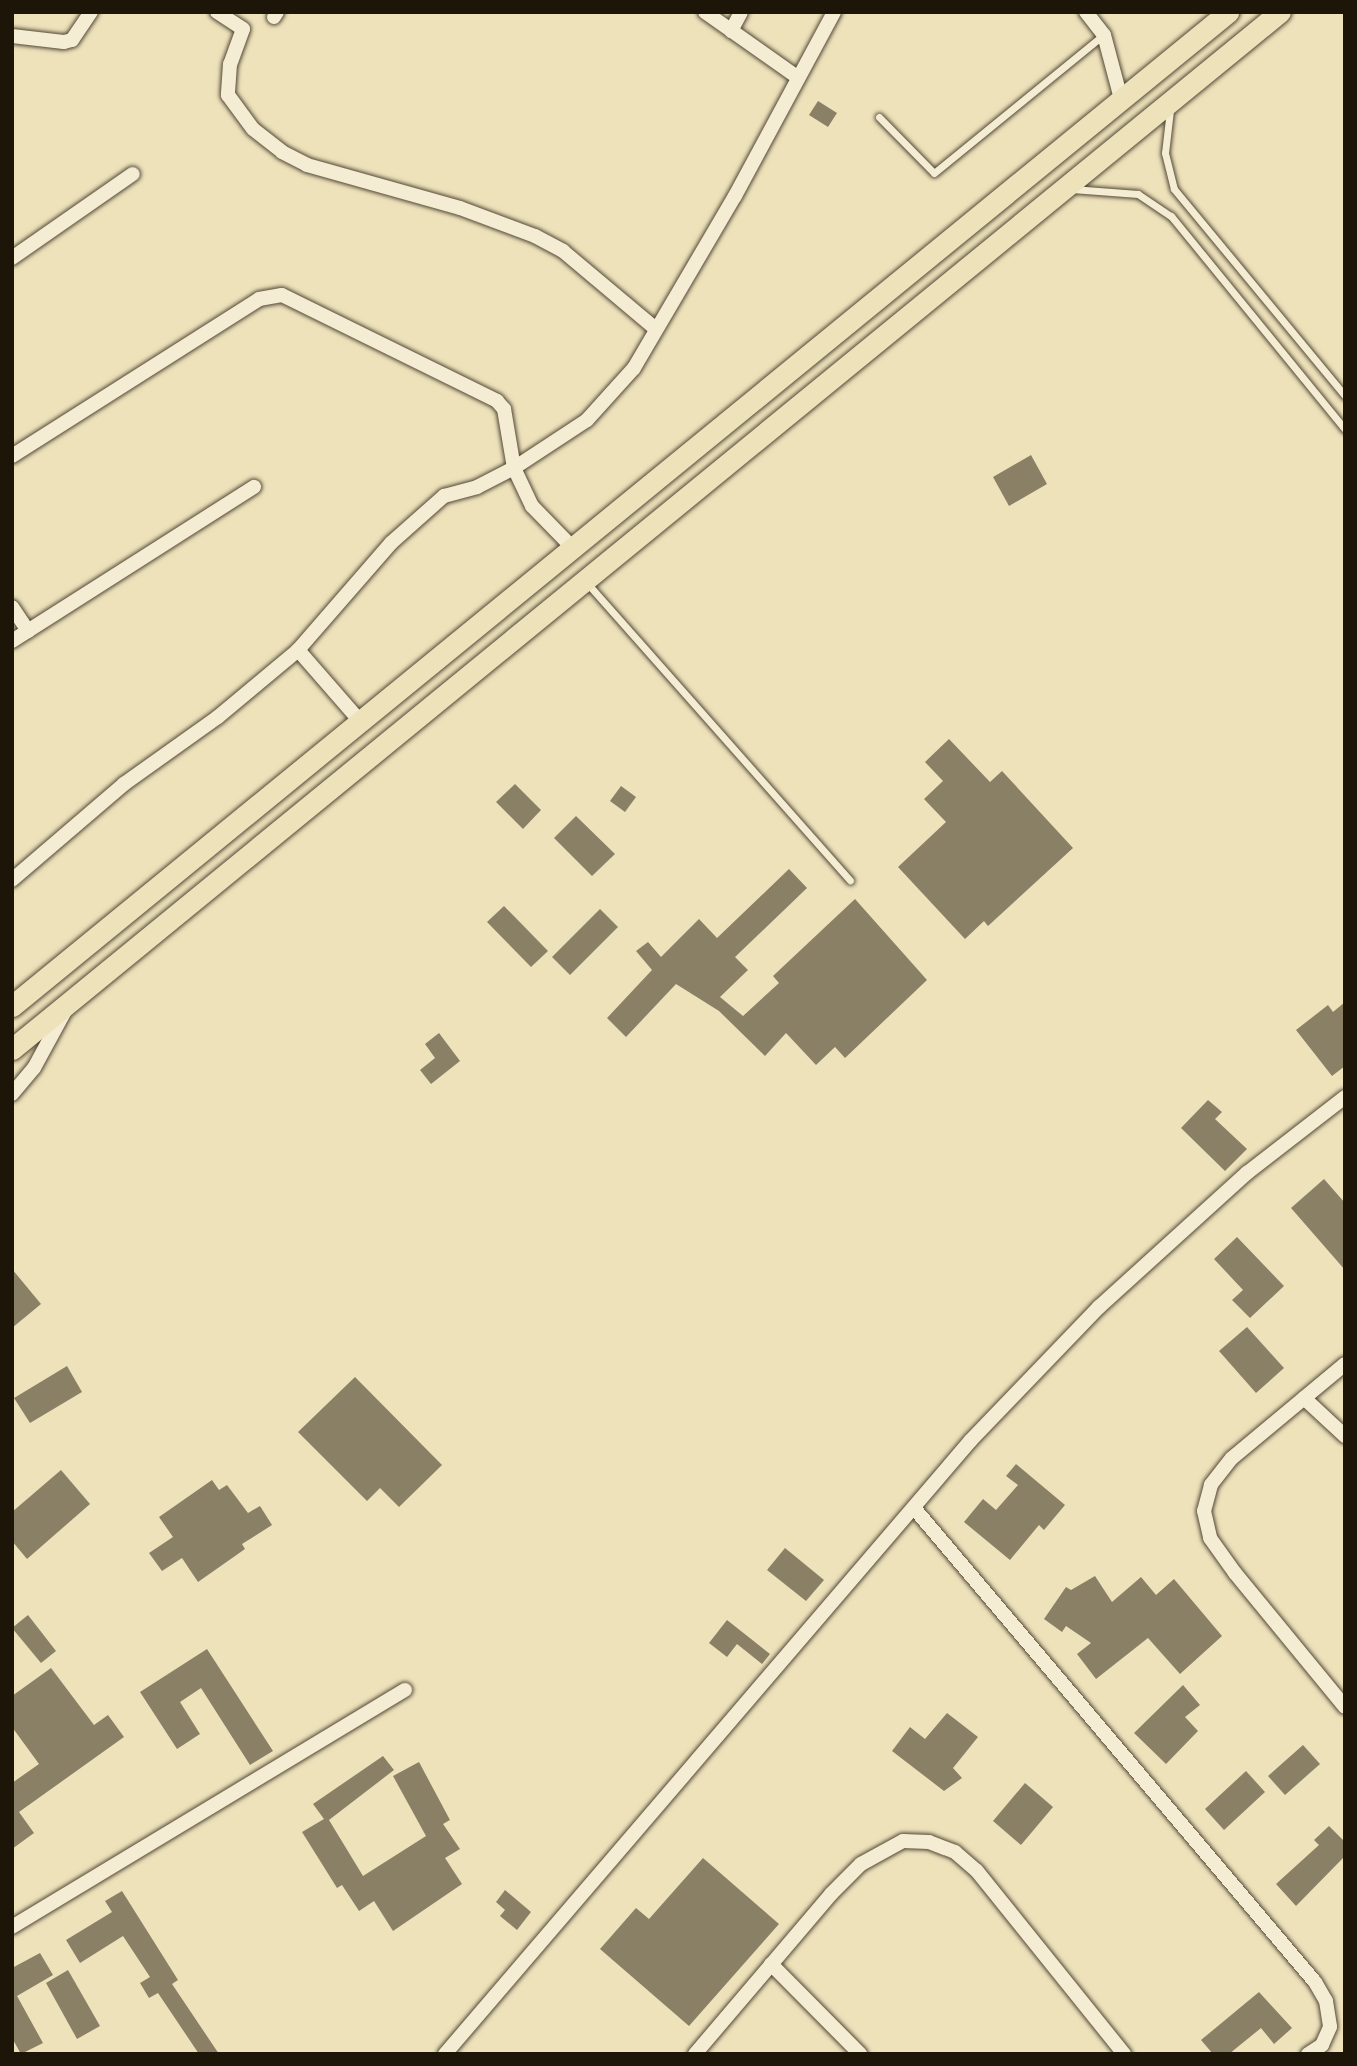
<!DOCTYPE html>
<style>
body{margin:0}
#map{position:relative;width:1357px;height:2066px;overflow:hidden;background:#eee2bb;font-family:Vollkorn,serif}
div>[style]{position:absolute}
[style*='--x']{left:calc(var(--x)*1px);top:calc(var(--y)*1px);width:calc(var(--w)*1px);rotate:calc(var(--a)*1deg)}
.building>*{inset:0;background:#8a8066}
.roads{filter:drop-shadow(0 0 2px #524836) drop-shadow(0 0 2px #524836)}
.lane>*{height:7px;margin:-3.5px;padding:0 3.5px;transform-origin:3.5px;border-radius:3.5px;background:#f4ecd3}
.street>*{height:14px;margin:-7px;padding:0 7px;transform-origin:7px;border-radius:7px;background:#f4ecd3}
.primary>*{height:21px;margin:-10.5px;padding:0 10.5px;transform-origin:10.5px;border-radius:10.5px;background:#eee2bb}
span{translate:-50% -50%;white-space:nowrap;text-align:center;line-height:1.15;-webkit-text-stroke:5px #f4ecd3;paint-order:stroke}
.frame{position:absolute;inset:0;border:14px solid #1e1509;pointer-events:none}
</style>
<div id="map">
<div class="building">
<div style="clip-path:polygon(818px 101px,837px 113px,828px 127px,809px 115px)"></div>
<div style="clip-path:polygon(1031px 455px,1047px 484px,1009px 506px,993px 477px)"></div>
<div style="clip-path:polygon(949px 739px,990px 782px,1002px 771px,1073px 848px,988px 926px,984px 921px,965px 939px,898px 867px,946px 822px,924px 799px,943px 781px,925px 762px)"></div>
<div style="clip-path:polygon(515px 784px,541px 810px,523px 829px,496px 802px)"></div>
<div style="clip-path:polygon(621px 786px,636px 797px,625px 812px,610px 801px)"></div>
<div style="clip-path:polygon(576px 816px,615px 854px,592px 876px,554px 838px)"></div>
<div style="clip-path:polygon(789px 869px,807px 888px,735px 957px,748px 970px,720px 997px,743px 1016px,779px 983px,773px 976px,855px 899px,927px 980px,845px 1058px,835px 1047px,816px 1065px,786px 1033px,765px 1056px,719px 1011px,676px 984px,626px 1037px,607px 1018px,652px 970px,636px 951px,648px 942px,661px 957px,699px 919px,717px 938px)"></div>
<div style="clip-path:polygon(504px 906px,548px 951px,531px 967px,487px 922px)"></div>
<div style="clip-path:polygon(600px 909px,618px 927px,570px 975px,552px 957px)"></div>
<div style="clip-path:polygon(1345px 1002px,1345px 1066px,1332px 1076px,1296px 1030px,1328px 1005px,1333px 1012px)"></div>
<div style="clip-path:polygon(439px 1033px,460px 1061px,431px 1084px,420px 1070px,435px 1058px,425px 1044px)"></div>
<div style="clip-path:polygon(1208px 1100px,1222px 1112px,1215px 1119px,1247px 1149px,1225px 1171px,1181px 1128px)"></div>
<div style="clip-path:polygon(1324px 1179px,1345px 1203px,1345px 1270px,1291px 1208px)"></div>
<div style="clip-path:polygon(1237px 1237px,1284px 1286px,1250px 1318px,1232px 1300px,1243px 1290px,1214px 1259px)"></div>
<div style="clip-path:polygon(12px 1269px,41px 1304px,12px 1328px)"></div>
<div style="clip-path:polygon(1247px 1327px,1284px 1368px,1256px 1393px,1219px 1351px)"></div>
<div style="clip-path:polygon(67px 1366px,82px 1392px,30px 1423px,14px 1398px)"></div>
<div style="clip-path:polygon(355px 1377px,442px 1465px,399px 1507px,380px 1488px,367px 1501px,298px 1432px)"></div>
<div style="clip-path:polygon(1016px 1464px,1065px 1505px,1044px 1530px,1039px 1525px,1010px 1560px,964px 1522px,983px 1499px,996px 1510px,1018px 1485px,1006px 1476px)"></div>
<div style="clip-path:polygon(61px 1470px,90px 1504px,27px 1559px,12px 1541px,12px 1512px)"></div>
<div style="clip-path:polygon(212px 1480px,219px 1490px,227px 1485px,248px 1513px,260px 1506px,272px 1525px,242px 1544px,245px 1549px,198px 1582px,182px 1558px,162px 1571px,149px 1553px,173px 1537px,159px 1517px)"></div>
<div style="clip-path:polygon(785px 1548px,824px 1580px,806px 1601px,767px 1570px)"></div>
<div style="clip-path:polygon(1095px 1576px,1112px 1602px,1141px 1577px,1156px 1595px,1174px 1579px,1222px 1636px,1180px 1674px,1148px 1638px,1096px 1679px,1077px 1654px,1091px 1643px,1066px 1626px,1062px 1632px,1044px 1619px,1066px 1587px,1071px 1590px)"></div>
<div style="clip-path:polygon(28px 1615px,56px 1651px,41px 1663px,12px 1628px)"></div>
<div style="clip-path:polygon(727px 1620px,770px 1654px,762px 1664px,737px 1644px,727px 1657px,709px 1643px)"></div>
<div style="clip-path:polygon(207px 1649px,273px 1751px,250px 1765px,201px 1688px,180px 1702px,200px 1734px,177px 1749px,140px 1692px)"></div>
<div style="clip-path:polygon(51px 1668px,94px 1725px,108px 1715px,124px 1737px,19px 1812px,34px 1833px,12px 1849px,12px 1783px,39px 1764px,12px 1727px,12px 1696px)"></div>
<div style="clip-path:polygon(1183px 1685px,1200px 1705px,1185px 1717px,1198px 1731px,1166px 1764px,1134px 1733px)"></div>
<div style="clip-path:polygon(947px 1713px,978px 1737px,953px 1768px,962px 1778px,944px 1791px,892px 1751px,910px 1727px,925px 1739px)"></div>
<div style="clip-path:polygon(1303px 1745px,1320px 1764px,1285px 1795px,1268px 1776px)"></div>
<div style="clip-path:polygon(383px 1756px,394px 1770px,329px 1820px,363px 1876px,426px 1836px,393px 1776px,419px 1762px,450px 1820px,443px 1824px,460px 1849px,445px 1858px,462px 1884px,393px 1931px,374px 1901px,359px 1911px,342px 1885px,337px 1888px,302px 1832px,324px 1819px,313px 1804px)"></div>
<div style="clip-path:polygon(1246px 1771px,1265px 1792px,1224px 1830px,1205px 1809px)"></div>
<div style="clip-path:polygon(1025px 1783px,1053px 1807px,1021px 1845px,993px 1821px)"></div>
<div style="clip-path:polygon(1329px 1826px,1345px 1842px,1345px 1856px,1296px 1906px,1276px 1884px,1319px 1845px,1314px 1840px)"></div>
<div style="clip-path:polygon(703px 1858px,779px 1924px,689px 2026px,600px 1949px,636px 1908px,649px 1919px)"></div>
<div style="clip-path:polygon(505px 1890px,531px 1912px,517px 1930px,500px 1916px,505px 1910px,496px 1902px)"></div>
<div style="clip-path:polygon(122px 1891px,178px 1980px,172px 1984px,219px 2054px,199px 2054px,158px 1993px,149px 1998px,140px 1983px,150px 1977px,123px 1936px,80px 1963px,66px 1940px,112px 1912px,105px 1901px)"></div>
<div style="clip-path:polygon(40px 1953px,53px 1975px,17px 1996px,43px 2043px,21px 2054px,12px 2038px,12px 1968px)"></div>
<div style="clip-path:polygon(68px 1970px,100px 2026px,77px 2039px,46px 1983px)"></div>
<div style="clip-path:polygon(1259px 1992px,1292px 2028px,1274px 2044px,1261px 2028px,1229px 2054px,1213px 2054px,1201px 2040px)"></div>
</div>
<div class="roads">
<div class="lane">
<div style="--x:1170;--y:110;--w:43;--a:96.6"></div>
<div style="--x:1165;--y:153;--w:37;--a:76"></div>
<div style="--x:1174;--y:189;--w:268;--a:50.4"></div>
<div style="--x:879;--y:117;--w:78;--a:45.5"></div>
<div style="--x:934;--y:173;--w:218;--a:-39.2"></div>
<div style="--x:1072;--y:189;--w:66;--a:4.3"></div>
<div style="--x:1138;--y:194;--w:40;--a:34"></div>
<div style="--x:1171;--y:216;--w:275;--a:50.8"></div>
<div style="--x:587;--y:583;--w:397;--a:48.5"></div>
</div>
<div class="street">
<div style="--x:217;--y:12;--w:31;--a:33"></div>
<div style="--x:243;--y:29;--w:37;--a:110"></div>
<div style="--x:230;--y:64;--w:31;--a:94"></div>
<div style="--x:228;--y:95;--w:42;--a:53.7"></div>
<div style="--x:253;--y:129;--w:37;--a:38"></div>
<div style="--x:282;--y:152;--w:28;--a:27"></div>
<div style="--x:307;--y:165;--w:159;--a:15.7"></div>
<div style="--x:460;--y:208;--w:80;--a:20.5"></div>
<div style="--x:535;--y:236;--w:32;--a:28"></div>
<div style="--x:563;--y:251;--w:121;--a:40"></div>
<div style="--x:705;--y:12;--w:113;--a:35.2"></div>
<div style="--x:1086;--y:12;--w:29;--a:52"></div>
<div style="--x:1104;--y:35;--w:66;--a:75.1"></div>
<div style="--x:274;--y:17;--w:6;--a:-59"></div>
<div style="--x:731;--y:31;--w:21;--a:-62"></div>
<div style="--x:12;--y:36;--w:52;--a:6.6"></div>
<div style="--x:64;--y:42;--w:8;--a:-14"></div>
<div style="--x:72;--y:40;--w:34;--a:-56"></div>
<div style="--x:12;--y:258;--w:147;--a:-34.8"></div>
<div style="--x:12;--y:456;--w:293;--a:-32.4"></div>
<div style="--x:259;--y:299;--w:23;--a:-10"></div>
<div style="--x:282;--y:295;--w:240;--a:26.2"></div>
<div style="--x:497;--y:401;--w:11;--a:49"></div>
<div style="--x:504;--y:409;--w:60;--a:80.4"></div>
<div style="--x:514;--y:468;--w:42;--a:64.7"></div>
<div style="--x:532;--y:506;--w:57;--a:45.7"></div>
<div style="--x:12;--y:607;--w:29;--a:56"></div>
<div style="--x:12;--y:641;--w:287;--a:-32.5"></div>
<div style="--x:298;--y:650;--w:94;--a:48.9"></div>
<div style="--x:12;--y:880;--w:148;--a:-40.6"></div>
<div style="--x:124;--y:784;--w:115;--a:-35.5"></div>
<div style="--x:218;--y:717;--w:104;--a:-39.9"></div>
<div style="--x:298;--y:650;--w:142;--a:-49"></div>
<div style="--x:391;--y:543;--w:71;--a:-41.6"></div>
<div style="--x:444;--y:496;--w:34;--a:-15"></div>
<div style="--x:477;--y:487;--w:42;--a:-27.2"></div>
<div style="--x:514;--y:468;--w:87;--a:-33.3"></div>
<div style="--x:587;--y:420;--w:70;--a:-47.9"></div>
<div style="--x:634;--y:368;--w:199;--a:-59.6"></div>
<div style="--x:735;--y:196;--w:209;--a:-61.7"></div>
<div style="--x:12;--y:1094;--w:34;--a:-50"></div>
<div style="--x:34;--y:1068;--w:67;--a:-61.5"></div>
<div style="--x:1345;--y:1364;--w:148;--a:140.2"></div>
<div style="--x:1231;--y:1459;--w:33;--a:128"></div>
<div style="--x:1211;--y:1485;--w:27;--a:105"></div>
<div style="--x:1204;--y:1511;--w:28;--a:77"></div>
<div style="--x:1210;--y:1538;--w:43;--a:54.5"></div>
<div style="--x:1235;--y:1573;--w:173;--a:50.6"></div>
<div style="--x:1304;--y:1398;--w:56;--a:42.8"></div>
<div style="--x:914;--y:1508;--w:621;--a:49.77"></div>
<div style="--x:1315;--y:1982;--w:22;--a:60"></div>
<div style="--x:1326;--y:2001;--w:26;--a:81"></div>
<div style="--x:1330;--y:2027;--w:20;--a:114"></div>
<div style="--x:1322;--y:2045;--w:17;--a:147"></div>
<div style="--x:12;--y:1927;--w:459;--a:-31.1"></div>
<div style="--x:771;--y:1964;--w:127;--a:45.3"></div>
<div style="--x:445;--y:2054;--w:808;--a:-49.41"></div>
<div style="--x:971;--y:1440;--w:185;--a:-46.1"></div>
<div style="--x:1099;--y:1307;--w:200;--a:-42.2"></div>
<div style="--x:1247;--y:1173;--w:124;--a:-37.8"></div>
<div style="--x:695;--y:2054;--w:210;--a:-49.6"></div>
<div style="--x:831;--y:1894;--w:42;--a:-45"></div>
<div style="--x:861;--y:1864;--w:48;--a:-28.7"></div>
<div style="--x:903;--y:1841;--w:26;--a:2"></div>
<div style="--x:929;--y:1842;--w:28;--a:21"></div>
<div style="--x:955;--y:1852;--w:29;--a:41"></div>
<div style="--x:977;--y:1871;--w:235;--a:51.2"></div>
</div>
<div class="primary">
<div style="--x:12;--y:1006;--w:1571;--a:-39.26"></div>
<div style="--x:12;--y:1049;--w:1638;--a:-39.28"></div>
</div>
</div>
<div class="frame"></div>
</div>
